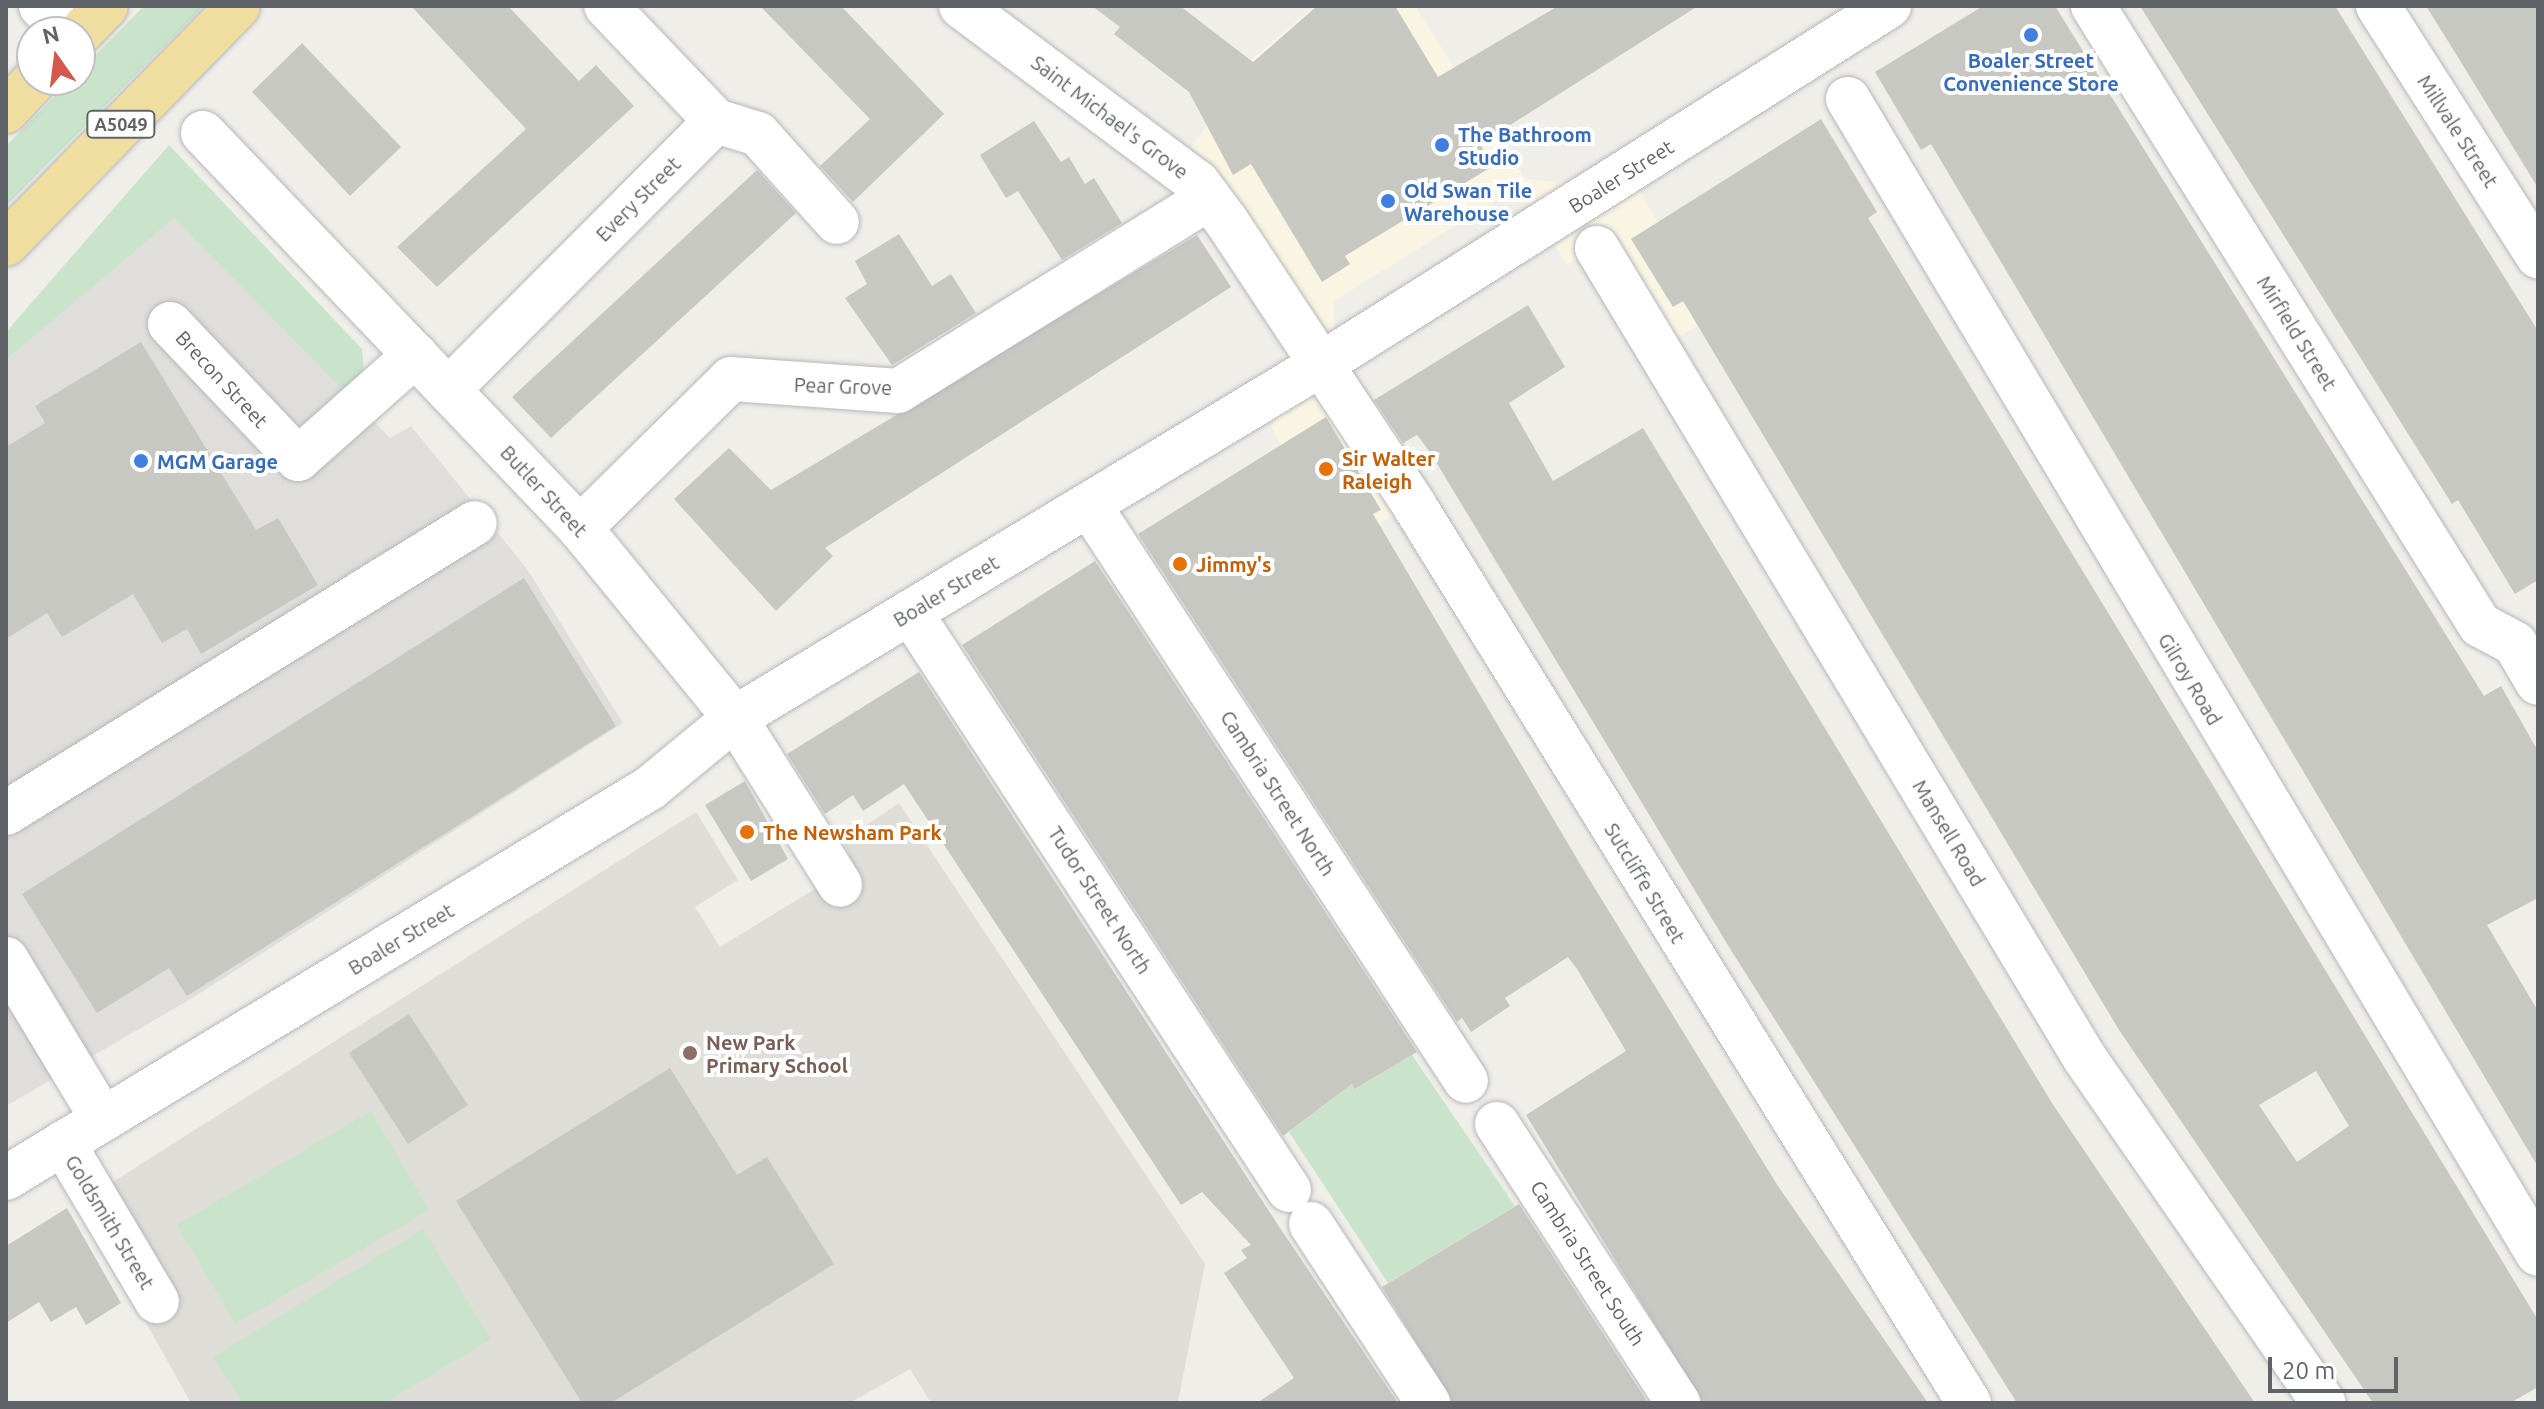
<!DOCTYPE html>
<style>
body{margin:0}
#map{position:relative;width:2544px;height:1409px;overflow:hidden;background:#f0eee9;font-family:Ubuntu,sans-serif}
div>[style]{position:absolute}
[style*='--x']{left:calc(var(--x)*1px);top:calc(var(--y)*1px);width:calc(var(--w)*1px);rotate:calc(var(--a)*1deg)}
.commercial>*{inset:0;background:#faf5e3}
.industrial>*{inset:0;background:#dfdedb}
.education>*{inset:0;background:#dfddd7}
.green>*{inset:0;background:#c9e4ca}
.building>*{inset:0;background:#c8c8c3}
.roads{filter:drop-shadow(0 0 2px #b6b8bb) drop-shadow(0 0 2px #b6b8bb)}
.minor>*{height:44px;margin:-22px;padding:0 22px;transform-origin:22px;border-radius:22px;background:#fff}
.highway>*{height:44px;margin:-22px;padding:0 22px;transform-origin:22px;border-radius:22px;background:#f0dda0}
.dots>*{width:22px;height:22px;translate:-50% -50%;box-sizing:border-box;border:4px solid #fff;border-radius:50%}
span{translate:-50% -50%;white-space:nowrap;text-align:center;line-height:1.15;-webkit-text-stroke:8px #fff;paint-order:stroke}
.shield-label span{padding:2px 6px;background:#fff;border:2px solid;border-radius:6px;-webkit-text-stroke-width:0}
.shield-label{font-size:18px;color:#606367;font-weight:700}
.shop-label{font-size:20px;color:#366cbe;font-weight:700}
.left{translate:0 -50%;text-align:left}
.street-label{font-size:20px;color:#606367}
.food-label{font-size:20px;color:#c56008;font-weight:700}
.education-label{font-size:20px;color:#785e54;font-weight:700}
.frame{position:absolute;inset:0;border:8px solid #606367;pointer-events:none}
.north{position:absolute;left:16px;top:16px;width:80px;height:80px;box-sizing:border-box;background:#fff;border:2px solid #bfc1c2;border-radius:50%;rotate:346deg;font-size:22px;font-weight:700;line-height:32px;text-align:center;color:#606367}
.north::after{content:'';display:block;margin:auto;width:28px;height:36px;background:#d4594b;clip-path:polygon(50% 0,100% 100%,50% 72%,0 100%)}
.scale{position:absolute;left:2268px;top:1357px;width:130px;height:36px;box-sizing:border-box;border:4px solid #606367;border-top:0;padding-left:10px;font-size:24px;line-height:28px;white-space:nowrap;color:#606367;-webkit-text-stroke:6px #fff;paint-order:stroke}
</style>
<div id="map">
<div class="commercial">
<div style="clip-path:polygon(1315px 6px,1415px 6px,1525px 179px,1639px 190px,1713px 316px,1677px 338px,1616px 234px,1567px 265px,1517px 187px,1334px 301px,1334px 404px,1398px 512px,1338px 548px,1271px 426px,1293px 293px,1221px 177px,1191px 147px,1207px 126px,1196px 106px)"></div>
</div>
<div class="industrial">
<div style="clip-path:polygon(174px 217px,390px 438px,411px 426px,527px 569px,623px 723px,189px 1000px,6px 1106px,6px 360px)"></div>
</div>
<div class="education">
<div style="clip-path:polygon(899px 803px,1205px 1264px,1178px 1402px,931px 1403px,910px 1369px,850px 1403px,191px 1403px,145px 1321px,181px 1300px,108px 1185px,696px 812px,738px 880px,695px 907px,720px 947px,854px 865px,843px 841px)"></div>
</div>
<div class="green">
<div style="clip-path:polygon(144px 6px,204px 6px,6px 206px,6px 146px,71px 80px,80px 80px,80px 71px)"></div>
<div style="clip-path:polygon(169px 145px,362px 349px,364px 373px,344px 391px,174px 218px,6px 360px,6px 332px)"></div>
<div style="clip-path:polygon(1412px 1055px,1515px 1206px,1388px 1283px,1289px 1132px,1352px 1084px,1356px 1089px)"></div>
<div style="clip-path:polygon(371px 1111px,429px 1210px,235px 1324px,177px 1225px)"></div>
<div style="clip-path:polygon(423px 1229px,491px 1339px,385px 1403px,242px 1403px,213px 1357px)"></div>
</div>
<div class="building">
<div style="clip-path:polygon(411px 6px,508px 6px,579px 81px,596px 65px,634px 106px,437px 287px,397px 247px,526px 129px)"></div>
<div style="clip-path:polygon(760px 6px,841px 6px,944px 114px,853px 202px,820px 166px,870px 119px)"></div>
<div style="clip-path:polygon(1092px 6px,1180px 6px,1253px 62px,1317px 6px,1395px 6px,1438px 77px,1558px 6px,1698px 6px,1480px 144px,1493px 166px,1345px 256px,1350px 264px,1322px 282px,1251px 164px,1233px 175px,1189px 92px,1114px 34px,1120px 27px)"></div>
<div style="clip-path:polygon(1983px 6px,2055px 6px,2484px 696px,2501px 686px,2538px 751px,2538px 898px,2487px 925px,2538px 1011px,2538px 1167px,1931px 144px,1921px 150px,1875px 72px)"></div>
<div style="clip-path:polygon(2140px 6px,2335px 6px,2538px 331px,2538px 580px,2515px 594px,2458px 500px,2452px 504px)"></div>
<div style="clip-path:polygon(2426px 6px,2538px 6px,2538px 188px,2456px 54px)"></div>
<div style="clip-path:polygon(302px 43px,401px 147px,350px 196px,252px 92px)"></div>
<div style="clip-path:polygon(evenodd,1821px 119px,1877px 212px,1868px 218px,2538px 1320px,2538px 1387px,2510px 1403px,2373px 1403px,2119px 1030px,1683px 301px,1673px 307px,1631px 239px,1821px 119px,2316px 1071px,2349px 1126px,2297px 1162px,2259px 1105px,2316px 1071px)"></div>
<div style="clip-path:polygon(1034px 121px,1061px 162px,1069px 157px,1085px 184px,1094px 178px,1122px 223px,1062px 260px,1018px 191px,1006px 198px,980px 155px)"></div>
<div style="clip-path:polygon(757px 170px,796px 213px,551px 438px,512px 397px)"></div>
<div style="clip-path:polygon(899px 234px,932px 286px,951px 274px,976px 313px,892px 365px,845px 298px,867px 284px,855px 261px)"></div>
<div style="clip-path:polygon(1197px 235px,1231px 287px,825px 548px,833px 556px,776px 611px,674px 499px,729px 448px,771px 490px)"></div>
<div style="clip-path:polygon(1528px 305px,1565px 367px,1509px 403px,1553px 481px,1643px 428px,2052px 1103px,2255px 1403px,2017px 1403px,1729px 947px,1430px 452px,1417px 435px,1403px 443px,1374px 400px)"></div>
<div style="clip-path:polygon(141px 342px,256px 530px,278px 518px,318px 585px,201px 654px,187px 629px,162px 643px,133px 594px,62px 637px,47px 613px,6px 639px,6px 447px,45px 423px,35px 406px)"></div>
<div style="clip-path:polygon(1326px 417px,1381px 510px,1373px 514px,1583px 869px,1776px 1183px,1928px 1403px,1703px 1403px,1526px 1115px,1626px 1051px,1577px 969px,1568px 957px,1505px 998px,1510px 1006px,1471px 1032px,1462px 1018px,1457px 1022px,1138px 534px)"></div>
<div style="clip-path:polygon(1095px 561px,1417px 1052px,1355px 1089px,1352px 1084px,1283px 1136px,962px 645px)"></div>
<div style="clip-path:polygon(524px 578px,616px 726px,187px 996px,169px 968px,97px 1013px,22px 894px)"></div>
<div style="clip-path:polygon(919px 672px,1280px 1228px,1398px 1403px,1257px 1403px,1294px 1378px,1224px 1273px,1247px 1258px,1241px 1250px,1251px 1245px,1202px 1192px,1181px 1205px,904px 784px,863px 811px,853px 795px,825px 814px,787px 754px)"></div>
<div style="clip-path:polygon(745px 781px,788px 859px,751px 881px,705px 805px)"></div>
<div style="clip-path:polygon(409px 1014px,468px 1105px,408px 1144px,349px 1053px)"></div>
<div style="clip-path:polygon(670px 1068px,737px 1175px,767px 1157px,834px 1264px,611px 1403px,582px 1403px,456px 1201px)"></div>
<div style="clip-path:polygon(1519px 1204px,1648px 1403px,1453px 1403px,1382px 1287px)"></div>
<div style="clip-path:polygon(67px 1208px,121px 1303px,86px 1325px,76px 1307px,51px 1322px,39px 1302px,6px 1323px,6px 1246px)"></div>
</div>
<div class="roads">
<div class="minor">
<div style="--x:41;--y:6;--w:35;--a:47"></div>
<div style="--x:961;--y:6;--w:296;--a:36.8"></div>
<div style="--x:1198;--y:183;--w:49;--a:53.4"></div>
<div style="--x:1227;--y:222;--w:339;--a:56.5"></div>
<div style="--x:1414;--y:505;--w:1056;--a:58.28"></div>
<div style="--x:2093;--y:6;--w:730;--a:57.99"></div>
<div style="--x:2480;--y:625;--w:40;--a:28"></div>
<div style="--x:2378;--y:6;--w:297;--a:57.4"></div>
<div style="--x:1848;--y:99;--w:1345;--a:59.15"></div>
<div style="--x:716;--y:121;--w:44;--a:17.2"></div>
<div style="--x:758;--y:134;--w:118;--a:48.1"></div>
<div style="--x:203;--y:133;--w:546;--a:46.34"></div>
<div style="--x:580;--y:528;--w:245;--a:50.8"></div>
<div style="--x:735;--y:718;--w:197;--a:57.8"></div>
<div style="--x:1597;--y:248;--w:944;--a:58.95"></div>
<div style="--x:2084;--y:1057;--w:421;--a:55.3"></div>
<div style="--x:170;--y:324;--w:186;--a:46.5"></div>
<div style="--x:298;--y:459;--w:157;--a:-41.6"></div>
<div style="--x:448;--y:390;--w:380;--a:-45.1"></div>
<div style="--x:716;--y:121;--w:159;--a:-133.7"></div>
<div style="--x:1089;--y:505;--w:688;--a:56.79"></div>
<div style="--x:580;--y:528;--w:212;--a:-44.6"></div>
<div style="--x:731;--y:379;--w:167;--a:4.1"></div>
<div style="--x:898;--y:391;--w:366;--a:-31.8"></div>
<div style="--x:910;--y:612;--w:691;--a:56.75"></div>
<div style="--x:2515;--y:644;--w:45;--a:59.5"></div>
<div style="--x:6;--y:813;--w:551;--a:-31.73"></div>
<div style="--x:6;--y:959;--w:186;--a:58.9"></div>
<div style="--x:1497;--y:1124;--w:333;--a:57"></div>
<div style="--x:63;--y:1143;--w:184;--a:59.3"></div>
<div style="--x:6;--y:1178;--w:753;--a:-31.2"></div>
<div style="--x:650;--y:788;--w:110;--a:-39.5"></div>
<div style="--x:735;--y:718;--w:683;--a:-31.11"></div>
<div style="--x:1320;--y:365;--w:673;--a:-32.25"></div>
<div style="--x:1311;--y:1224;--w:214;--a:56.8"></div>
</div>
<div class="highway">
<div style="--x:80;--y:33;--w:37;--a:-46"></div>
<div style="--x:6;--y:111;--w:42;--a:-46.9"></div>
<div style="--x:6;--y:244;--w:332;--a:-45.7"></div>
</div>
</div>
<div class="dots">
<div style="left:2031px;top:35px;background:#3f7fe0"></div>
<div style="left:1442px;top:145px;background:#3f7fe0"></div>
<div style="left:1388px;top:201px;background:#3f7fe0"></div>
<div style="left:141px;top:461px;background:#3f7fe0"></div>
<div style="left:1326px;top:469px;background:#e8710a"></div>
<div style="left:1180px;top:564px;background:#e8710a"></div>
<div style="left:747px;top:832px;background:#e8710a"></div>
<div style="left:690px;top:1053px;background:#8d6e63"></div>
</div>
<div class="shield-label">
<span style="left:121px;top:124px">A5049</span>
</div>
<div class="shop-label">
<span style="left:2031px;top:72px">Boaler Street<br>Convenience Store</span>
<span class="left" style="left:1458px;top:146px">The Bathroom<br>Studio</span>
<span class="left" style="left:1404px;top:202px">Old Swan Tile<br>Warehouse</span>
<span class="left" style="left:157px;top:461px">MGM Garage</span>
</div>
<div class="street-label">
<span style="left:1110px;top:117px;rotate:37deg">Saint Michael's Grove</span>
<span style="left:2458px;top:131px;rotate:57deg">Millvale Street</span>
<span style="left:1621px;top:176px;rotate:-32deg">Boaler Street</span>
<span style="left:638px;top:199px;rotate:-45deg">Every Street</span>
<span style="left:2297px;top:333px;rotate:58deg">Mirfield Street</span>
<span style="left:222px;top:379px;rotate:47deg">Brecon Street</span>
<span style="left:843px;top:386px;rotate:2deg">Pear Grove</span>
<span style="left:544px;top:491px;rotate:47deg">Butler Street</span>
<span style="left:946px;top:591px;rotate:-31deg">Boaler Street</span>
<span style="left:2190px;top:679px;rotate:59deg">Gilroy Road</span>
<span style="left:1278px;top:793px;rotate:57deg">Cambria Street North</span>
<span style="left:1949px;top:833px;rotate:59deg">Mansell Road</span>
<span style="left:1645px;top:883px;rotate:59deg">Sutcliffe Street</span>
<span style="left:1100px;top:900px;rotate:57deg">Tudor Street North</span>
<span style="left:401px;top:939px;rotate:-31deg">Boaler Street</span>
<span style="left:110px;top:1222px;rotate:59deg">Goldsmith Street</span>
<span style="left:1588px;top:1263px;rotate:57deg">Cambria Street South</span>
</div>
<div class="food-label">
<span class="left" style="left:1342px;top:470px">Sir Walter<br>Raleigh</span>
<span class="left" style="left:1196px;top:564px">Jimmy's</span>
<span class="left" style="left:763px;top:832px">The Newsham Park</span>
</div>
<div class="education-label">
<span class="left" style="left:706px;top:1054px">New Park<br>Primary School</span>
</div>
<div class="frame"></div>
<div class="north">N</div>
<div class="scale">20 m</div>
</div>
